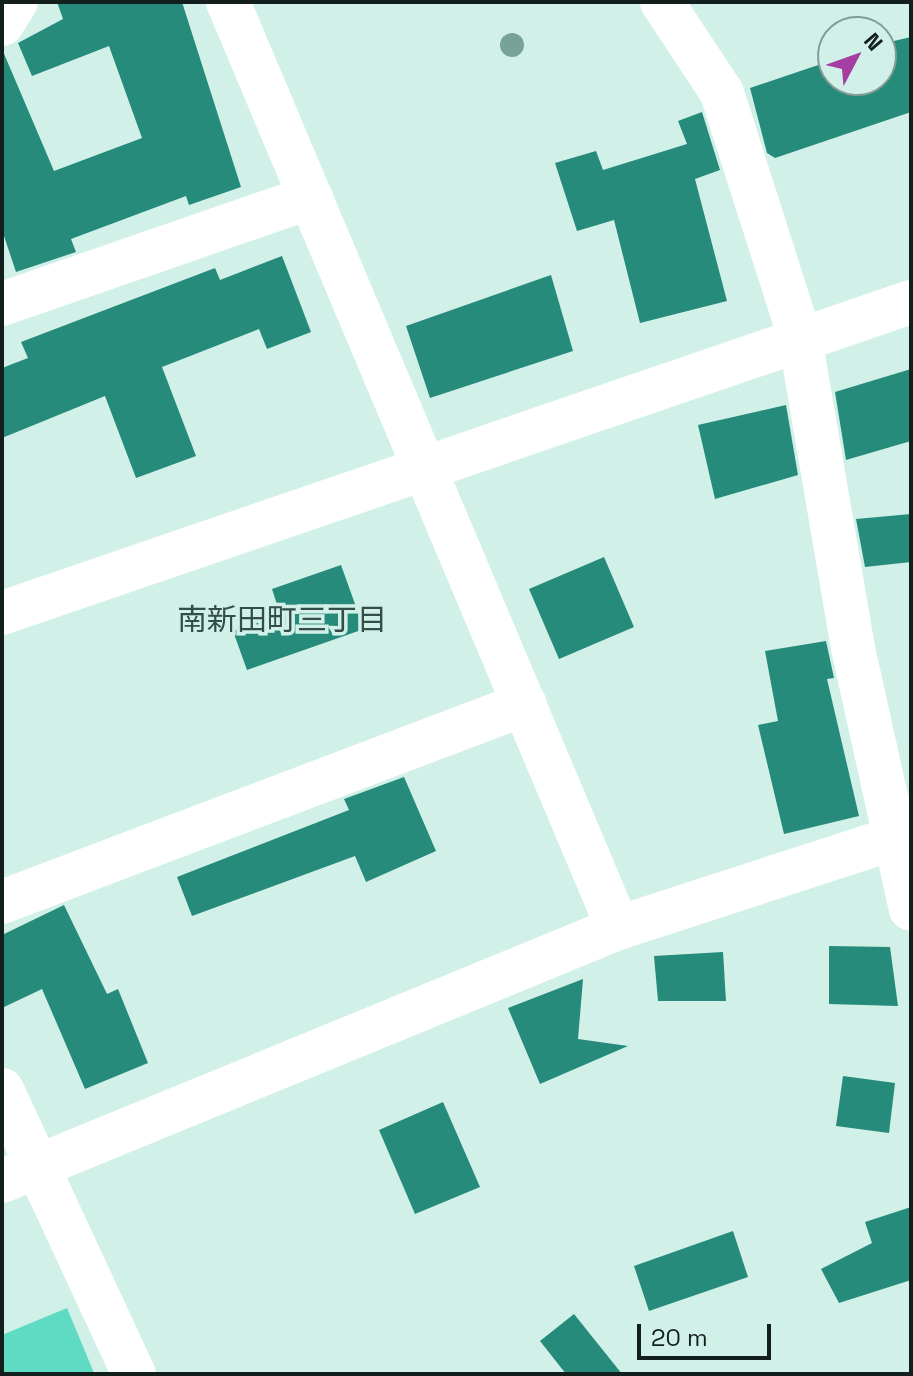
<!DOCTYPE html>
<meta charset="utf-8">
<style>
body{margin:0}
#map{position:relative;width:913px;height:1376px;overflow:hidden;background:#d0f0e8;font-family:"Space Grotesk","Noto Sans JP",sans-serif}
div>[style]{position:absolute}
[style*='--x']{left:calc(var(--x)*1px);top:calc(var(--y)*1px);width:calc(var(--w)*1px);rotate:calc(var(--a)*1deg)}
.green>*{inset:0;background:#5fdbc3}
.building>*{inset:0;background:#268b7a}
.minor>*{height:44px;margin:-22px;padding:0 22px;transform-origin:22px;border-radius:22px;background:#fff}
.trees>*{width:24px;height:24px;margin:-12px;border-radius:50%;background:#77a299}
span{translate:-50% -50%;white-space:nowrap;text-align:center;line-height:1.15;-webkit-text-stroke:7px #d0f0e8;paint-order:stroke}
.neighbourhood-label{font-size:30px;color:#334e48}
.frame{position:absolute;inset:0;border:4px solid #131f1c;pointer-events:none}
.north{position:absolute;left:817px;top:16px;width:80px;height:80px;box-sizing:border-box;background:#d0f0e8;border:2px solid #849c96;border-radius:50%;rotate:49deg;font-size:22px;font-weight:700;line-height:32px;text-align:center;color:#131f1c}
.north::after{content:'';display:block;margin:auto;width:28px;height:36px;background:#a53ea2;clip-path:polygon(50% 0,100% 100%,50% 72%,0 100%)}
.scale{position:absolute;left:637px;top:1324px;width:134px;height:36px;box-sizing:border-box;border:4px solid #131f1c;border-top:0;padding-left:10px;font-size:24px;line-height:28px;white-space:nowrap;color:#131f1c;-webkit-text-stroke:6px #d0f0e8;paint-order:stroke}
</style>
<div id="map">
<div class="green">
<div style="clip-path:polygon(67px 1308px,94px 1373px,2px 1374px,2px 1335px)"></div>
</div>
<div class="building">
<div style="clip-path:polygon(57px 2px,182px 2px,241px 187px,189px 205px,186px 196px,71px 239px,76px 252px,16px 272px,2px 230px,2px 49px,54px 171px,142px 138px,109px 46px,32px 76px,18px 43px,63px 19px)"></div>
<div style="clip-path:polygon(911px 37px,911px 112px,775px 158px,767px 153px,750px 88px,833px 60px,833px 80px,881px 80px,881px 44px)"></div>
<div style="clip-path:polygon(702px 112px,720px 170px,695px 179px,727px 301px,640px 323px,614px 220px,577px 231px,555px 163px,596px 151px,603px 170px,687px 144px,678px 121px)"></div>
<div style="clip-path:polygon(282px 256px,311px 332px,267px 349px,259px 329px,162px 367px,196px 456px,136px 478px,105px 396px,2px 438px,2px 368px,28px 358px,21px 342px,215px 268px,220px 280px)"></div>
<div style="clip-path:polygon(551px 275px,573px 351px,430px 398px,406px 326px)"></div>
<div style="clip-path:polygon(911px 369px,911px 441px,846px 460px,835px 392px)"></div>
<div style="clip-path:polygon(786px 405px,798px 475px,715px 499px,698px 425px)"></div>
<div style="clip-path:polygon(911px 514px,911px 562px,865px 567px,856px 519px)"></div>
<div style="clip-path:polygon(604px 557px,634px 627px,559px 659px,529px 589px)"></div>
<div style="clip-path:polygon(341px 565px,364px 629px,247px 670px,233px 631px,280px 614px,272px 589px)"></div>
<div style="clip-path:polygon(826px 641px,834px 678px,827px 679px,859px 816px,784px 834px,758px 725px,778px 721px,765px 651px)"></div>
<div style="clip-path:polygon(404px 777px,436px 851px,366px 882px,355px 856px,192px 916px,177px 877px,349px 810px,344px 799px)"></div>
<div style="clip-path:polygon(64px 905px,107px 994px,118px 989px,148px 1063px,85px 1089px,42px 989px,2px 1008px,2px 935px)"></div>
<div style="clip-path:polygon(829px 946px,890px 947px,898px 1006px,829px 1004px)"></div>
<div style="clip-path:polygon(723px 952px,726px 1001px,658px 1001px,654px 956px)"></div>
<div style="clip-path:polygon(583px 979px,578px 1039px,628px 1046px,540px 1084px,508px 1008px)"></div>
<div style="clip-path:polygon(843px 1076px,895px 1083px,889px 1133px,836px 1126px)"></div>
<div style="clip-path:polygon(443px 1102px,480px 1187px,415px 1214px,379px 1130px)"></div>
<div style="clip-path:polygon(911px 1207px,911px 1280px,839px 1303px,821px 1269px,872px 1243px,865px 1222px)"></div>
<div style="clip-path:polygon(733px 1231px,748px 1277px,649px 1311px,634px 1266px)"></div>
<div style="clip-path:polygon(574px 1314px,622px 1374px,566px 1374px,540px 1341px)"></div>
</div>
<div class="minor">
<div style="--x:228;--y:2;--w:1005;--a:67.16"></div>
<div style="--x:662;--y:2;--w:109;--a:56.6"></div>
<div style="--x:722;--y:93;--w:257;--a:72.3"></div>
<div style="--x:800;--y:338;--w:314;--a:80.3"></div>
<div style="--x:853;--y:648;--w:267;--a:77.5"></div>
<div style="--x:2;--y:24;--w:26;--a:-58"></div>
<div style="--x:2;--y:304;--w:327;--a:-19.1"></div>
<div style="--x:2;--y:613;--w:961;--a:-18.89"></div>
<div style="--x:2;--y:902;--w:559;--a:-20.74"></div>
<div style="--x:2;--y:1090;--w:313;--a:65.1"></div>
<div style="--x:2;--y:1181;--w:666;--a:-22.33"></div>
<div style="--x:618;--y:928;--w:308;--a:-18"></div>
</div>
<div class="trees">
<div style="left:512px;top:45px"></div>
</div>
<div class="neighbourhood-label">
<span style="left:282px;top:620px">南新田町三丁目</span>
</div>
<div class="frame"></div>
<div class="north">N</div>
<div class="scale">20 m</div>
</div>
